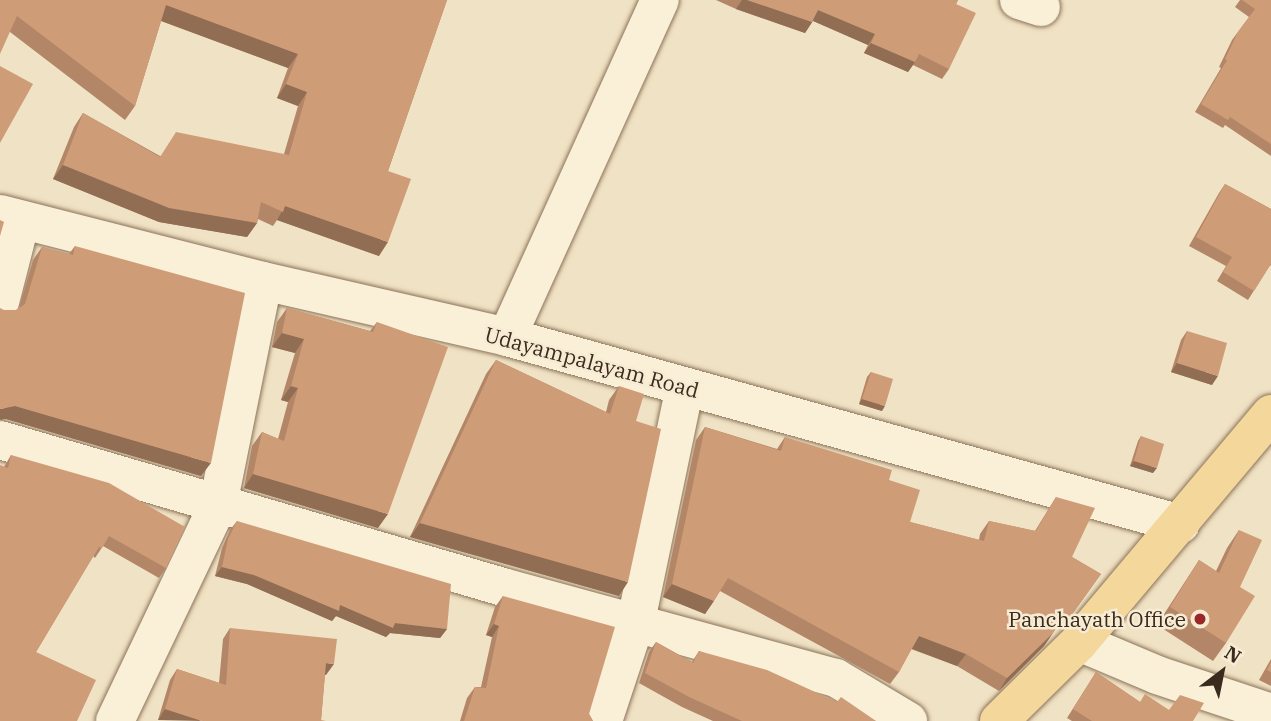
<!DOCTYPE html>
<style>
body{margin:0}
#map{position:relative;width:1271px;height:721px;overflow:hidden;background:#f0e2c4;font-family:"IBM Plex Serif",serif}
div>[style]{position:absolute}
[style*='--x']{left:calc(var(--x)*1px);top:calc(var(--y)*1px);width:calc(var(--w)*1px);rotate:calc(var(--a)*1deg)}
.roads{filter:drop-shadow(0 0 2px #8b7359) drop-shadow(0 0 2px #8b7359)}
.minor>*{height:38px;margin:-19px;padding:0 19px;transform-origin:19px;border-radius:19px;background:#faefd7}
.major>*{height:38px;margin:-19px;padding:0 19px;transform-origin:19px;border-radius:19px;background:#f4d79a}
.wall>*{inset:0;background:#b28667}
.shaded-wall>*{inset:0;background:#916d54}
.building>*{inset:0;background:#cf9c78}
.dots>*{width:19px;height:19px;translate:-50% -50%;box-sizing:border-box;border:4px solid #f7ecd3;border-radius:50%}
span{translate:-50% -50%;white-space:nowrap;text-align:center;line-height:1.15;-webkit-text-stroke:5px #f7ecd3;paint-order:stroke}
.street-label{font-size:21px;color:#3a2b1e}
.poi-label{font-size:21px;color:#3a2b1e}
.right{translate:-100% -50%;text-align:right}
.north{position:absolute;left:1187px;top:637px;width:70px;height:70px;-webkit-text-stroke:5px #f7ecd3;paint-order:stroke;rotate:32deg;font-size:19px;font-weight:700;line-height:28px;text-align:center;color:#3a2b1e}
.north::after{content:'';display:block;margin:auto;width:24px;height:32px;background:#3a2b1e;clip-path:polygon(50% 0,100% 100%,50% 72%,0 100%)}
</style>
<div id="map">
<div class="roads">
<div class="minor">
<div style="--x:1019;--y:0;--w:23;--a:18"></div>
<div style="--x:0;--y:214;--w:271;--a:14.3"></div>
<div style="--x:263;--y:281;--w:250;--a:12.9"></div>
<div style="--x:507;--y:337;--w:699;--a:15.51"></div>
<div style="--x:0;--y:302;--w:85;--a:-75.6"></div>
<div style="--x:507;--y:337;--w:370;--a:-65.6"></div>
<div style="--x:0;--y:440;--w:524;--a:16.29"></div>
<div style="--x:503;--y:587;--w:345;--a:15.3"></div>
<div style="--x:836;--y:678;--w:84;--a:30.8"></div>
<div style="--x:1079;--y:642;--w:85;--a:22.9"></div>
<div style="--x:1157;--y:675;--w:120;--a:18.4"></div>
<div style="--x:115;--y:721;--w:239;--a:-64.5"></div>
<div style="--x:218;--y:505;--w:228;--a:-78.6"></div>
<div style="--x:603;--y:721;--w:105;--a:-71.7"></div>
<div style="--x:636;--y:621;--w:239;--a:-78.2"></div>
</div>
<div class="major">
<div style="--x:999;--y:721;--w:112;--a:-44.6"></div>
<div style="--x:1079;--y:642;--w:298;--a:-49.9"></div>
</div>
</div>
<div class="wall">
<div style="clip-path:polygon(0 0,447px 0,388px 171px,379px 256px,277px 220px,273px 226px,258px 219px,257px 223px,247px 237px,159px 222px,53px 179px,74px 127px,83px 113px,160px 156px,284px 154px,298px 106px,277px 98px,288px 68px,161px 21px,135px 106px,125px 120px,10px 32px)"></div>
<div style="clip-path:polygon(716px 0,958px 0,956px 4px,949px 69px,942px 79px,913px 65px,908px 72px,864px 53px,868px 45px,813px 21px,805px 33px,736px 9px)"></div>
<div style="clip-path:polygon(1240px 0,1271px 0,1271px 156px,1225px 125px,1223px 128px,1195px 112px,1221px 68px,1219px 67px,1232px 40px,1249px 17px,1235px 7px)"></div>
<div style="clip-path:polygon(1225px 184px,1271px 209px,1271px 266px,1270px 265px,1248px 300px,1217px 281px,1226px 266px,1189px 246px,1219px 193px)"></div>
<div style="clip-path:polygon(75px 246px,201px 476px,6px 419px,4px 310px,16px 310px,19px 308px,33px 260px,42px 247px,69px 254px)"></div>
<div style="clip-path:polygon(287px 308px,370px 331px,377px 322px,378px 528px,244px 488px,252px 446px,262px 432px,278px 439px,288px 402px,281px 400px,295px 353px,272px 347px,277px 322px)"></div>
<div style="clip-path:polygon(1187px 331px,1212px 385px,1171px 372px,1181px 340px)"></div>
<div style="clip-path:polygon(496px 360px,606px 412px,609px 400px,619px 386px,636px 421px,619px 596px,410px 537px,486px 374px)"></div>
<div style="clip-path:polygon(871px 372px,882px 411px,859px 404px,867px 377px)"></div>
<div style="clip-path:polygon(705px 427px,777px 449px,785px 437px,889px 480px,910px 522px,979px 540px,980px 534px,989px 521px,1035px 531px,1056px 497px,1072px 557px,1101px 574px,1063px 627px,1060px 630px,1056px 628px,1044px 646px,999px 691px,957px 666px,911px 649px,899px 672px,890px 684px,720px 591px,705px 614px,663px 597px,696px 440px)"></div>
<div style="clip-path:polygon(1141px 436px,1153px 473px,1130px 466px,1138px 441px)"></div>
<div style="clip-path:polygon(11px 455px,166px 568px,159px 578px,103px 546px,95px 558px,93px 556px,36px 652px,0 721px,4px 467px)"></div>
<div style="clip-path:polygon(237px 521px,447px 629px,440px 638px,390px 633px,386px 637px,336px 616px,332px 621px,247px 584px,215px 576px,222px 548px,230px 530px)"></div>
<div style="clip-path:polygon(1239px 530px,1240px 587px,1226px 643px,1213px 661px,1157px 625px,1199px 560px,1216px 571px,1227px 548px)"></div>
<div style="clip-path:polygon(503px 596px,589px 714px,593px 721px,460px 721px,467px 698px,475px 687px,481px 687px,492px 637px,486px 635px,495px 607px)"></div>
<div style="clip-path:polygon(230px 628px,326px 675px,325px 674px,321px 720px,158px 720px,170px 680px,177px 669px,219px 683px,223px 639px)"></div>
<div style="clip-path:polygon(656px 642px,692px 662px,699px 651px,876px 721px,713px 721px,682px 707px,639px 683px,649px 652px)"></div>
<div style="clip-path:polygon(1271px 659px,1271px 686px,1259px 680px)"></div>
<div style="clip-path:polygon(1096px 672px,1140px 702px,1169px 710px,1193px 721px,1072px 721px,1067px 718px)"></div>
</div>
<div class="shaded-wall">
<div style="clip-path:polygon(742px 0,747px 0,812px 22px,805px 33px,736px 9px)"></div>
<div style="clip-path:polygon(166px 5px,298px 54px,288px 68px,156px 19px)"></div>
<div style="clip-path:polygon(818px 10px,875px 34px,868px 45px,811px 20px)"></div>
<div style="clip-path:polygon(871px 43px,915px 62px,908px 72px,864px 53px)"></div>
<div style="clip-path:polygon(286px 84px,307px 92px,298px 106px,277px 98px)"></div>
<div style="clip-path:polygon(63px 165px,257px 223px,247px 237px,159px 222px,53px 179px)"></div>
<div style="clip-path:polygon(285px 206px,388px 242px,379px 256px,277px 220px)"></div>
<div style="clip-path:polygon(282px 333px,304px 339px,295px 353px,272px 347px)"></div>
<div style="clip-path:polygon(1177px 363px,1218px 376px,1212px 385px,1171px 372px)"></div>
<div style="clip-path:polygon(291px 386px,298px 388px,288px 402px,281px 400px)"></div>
<div style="clip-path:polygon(862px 399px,885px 406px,882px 411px,859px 404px)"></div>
<div style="clip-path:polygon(15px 406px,211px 463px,201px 476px,6px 419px,0 420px,0 409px)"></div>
<div style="clip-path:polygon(1134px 461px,1157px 468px,1153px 473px,1130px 466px)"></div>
<div style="clip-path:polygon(253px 474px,388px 514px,378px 528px,244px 488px)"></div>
<div style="clip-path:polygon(420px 523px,628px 582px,619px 596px,410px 537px)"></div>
<div style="clip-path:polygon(222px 567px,254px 575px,395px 623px,447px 629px,440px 638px,390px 633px,386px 637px,336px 616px,332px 621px,247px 584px,215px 576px)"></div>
<div style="clip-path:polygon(672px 584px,714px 601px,705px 614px,663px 597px)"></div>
<div style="clip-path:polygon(494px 624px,499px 626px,492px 637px,486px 635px)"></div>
<div style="clip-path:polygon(1053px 633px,1044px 646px,999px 691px,1007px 678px)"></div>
<div style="clip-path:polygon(919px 636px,966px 654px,957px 666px,910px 648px)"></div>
<div style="clip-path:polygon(326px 663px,334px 664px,326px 675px,318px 674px)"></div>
<div style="clip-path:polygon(165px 709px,202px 721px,158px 720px)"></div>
</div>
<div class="building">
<div style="clip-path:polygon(0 0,447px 0,388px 171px,411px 179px,388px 242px,285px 206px,283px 212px,261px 202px,257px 223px,169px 208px,63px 165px,83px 113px,160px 157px,176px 132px,289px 155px,307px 92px,286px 84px,298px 54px,166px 5px,135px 106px,17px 16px,0 54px)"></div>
<div style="clip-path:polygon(747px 0,958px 0,956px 4px,976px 13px,949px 69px,919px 54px,915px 62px,871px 43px,875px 34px,818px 10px,812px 22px)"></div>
<div style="clip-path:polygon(1242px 0,1271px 0,1271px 144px,1230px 117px,1228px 120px,1201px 104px,1227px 60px,1225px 59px,1238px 32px,1255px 9px)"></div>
<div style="clip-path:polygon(0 66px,33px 84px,0 143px)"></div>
<div style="clip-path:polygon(1225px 184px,1271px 209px,1271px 264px,1254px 291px,1223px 272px,1232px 257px,1196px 237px)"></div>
<div style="clip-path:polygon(0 220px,4px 222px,0 236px)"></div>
<div style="clip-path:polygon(75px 246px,245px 293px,211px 463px,15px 406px,0 409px,0 308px,4px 310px,16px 310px,25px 304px,42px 247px,73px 255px)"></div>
<div style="clip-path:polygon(287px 308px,373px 332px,377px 322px,448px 347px,388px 514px,253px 474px,262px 432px,284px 441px,298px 388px,291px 386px,304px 339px,282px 333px)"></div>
<div style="clip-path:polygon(1187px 331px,1227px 343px,1218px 376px,1177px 363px)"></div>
<div style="clip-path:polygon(496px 360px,610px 414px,619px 386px,644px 394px,636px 421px,661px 429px,628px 582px,420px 523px)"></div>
<div style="clip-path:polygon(871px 372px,893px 379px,885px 406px,862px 399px)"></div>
<div style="clip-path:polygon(705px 427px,781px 451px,785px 437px,892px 470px,889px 480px,920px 490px,910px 522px,984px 541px,989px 521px,1036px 531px,1056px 497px,1095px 508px,1072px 557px,1101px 574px,1072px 614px,1069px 617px,1065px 615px,1053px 633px,1007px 678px,966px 654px,919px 636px,899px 672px,728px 578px,714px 601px,672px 584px)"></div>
<div style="clip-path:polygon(1141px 436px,1164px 444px,1157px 468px,1134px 461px)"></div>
<div style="clip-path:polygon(11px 455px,109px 483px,185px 527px,166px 568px,109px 536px,102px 548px,99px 547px,36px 652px,96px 680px,77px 721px,0 721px,0 465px,8px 468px)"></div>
<div style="clip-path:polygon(237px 521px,451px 584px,447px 629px,395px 623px,393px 628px,340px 605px,339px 611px,254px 575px,222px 567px,228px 539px)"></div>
<div style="clip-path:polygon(1239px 530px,1262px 540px,1240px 587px,1255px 596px,1226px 643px,1170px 607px,1199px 560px,1219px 573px)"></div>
<div style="clip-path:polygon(503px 596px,615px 627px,589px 714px,593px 721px,464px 721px,475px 687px,486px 688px,499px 626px,494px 624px)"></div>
<div style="clip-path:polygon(230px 628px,337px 639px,334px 664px,326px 663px,321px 720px,326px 721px,202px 721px,165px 709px,177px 669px,226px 685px)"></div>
<div style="clip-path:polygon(656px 642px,693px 663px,699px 651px,767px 670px,837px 702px,841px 697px,876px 721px,742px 721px,689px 697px,645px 673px)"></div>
<div style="clip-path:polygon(1271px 662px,1271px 672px,1267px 670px)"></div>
<div style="clip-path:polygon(1096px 672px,1140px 702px,1145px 694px,1169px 710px,1180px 695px,1204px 703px,1193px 721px,1092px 721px,1073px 709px)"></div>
</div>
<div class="dots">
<div style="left:1200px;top:619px;background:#9c2729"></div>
</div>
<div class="street-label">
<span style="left:592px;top:362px;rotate:15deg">Udayampalayam Road</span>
</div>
<div class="poi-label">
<span class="right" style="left:1186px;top:619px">Panchayath Office</span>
</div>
<div class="north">N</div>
</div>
